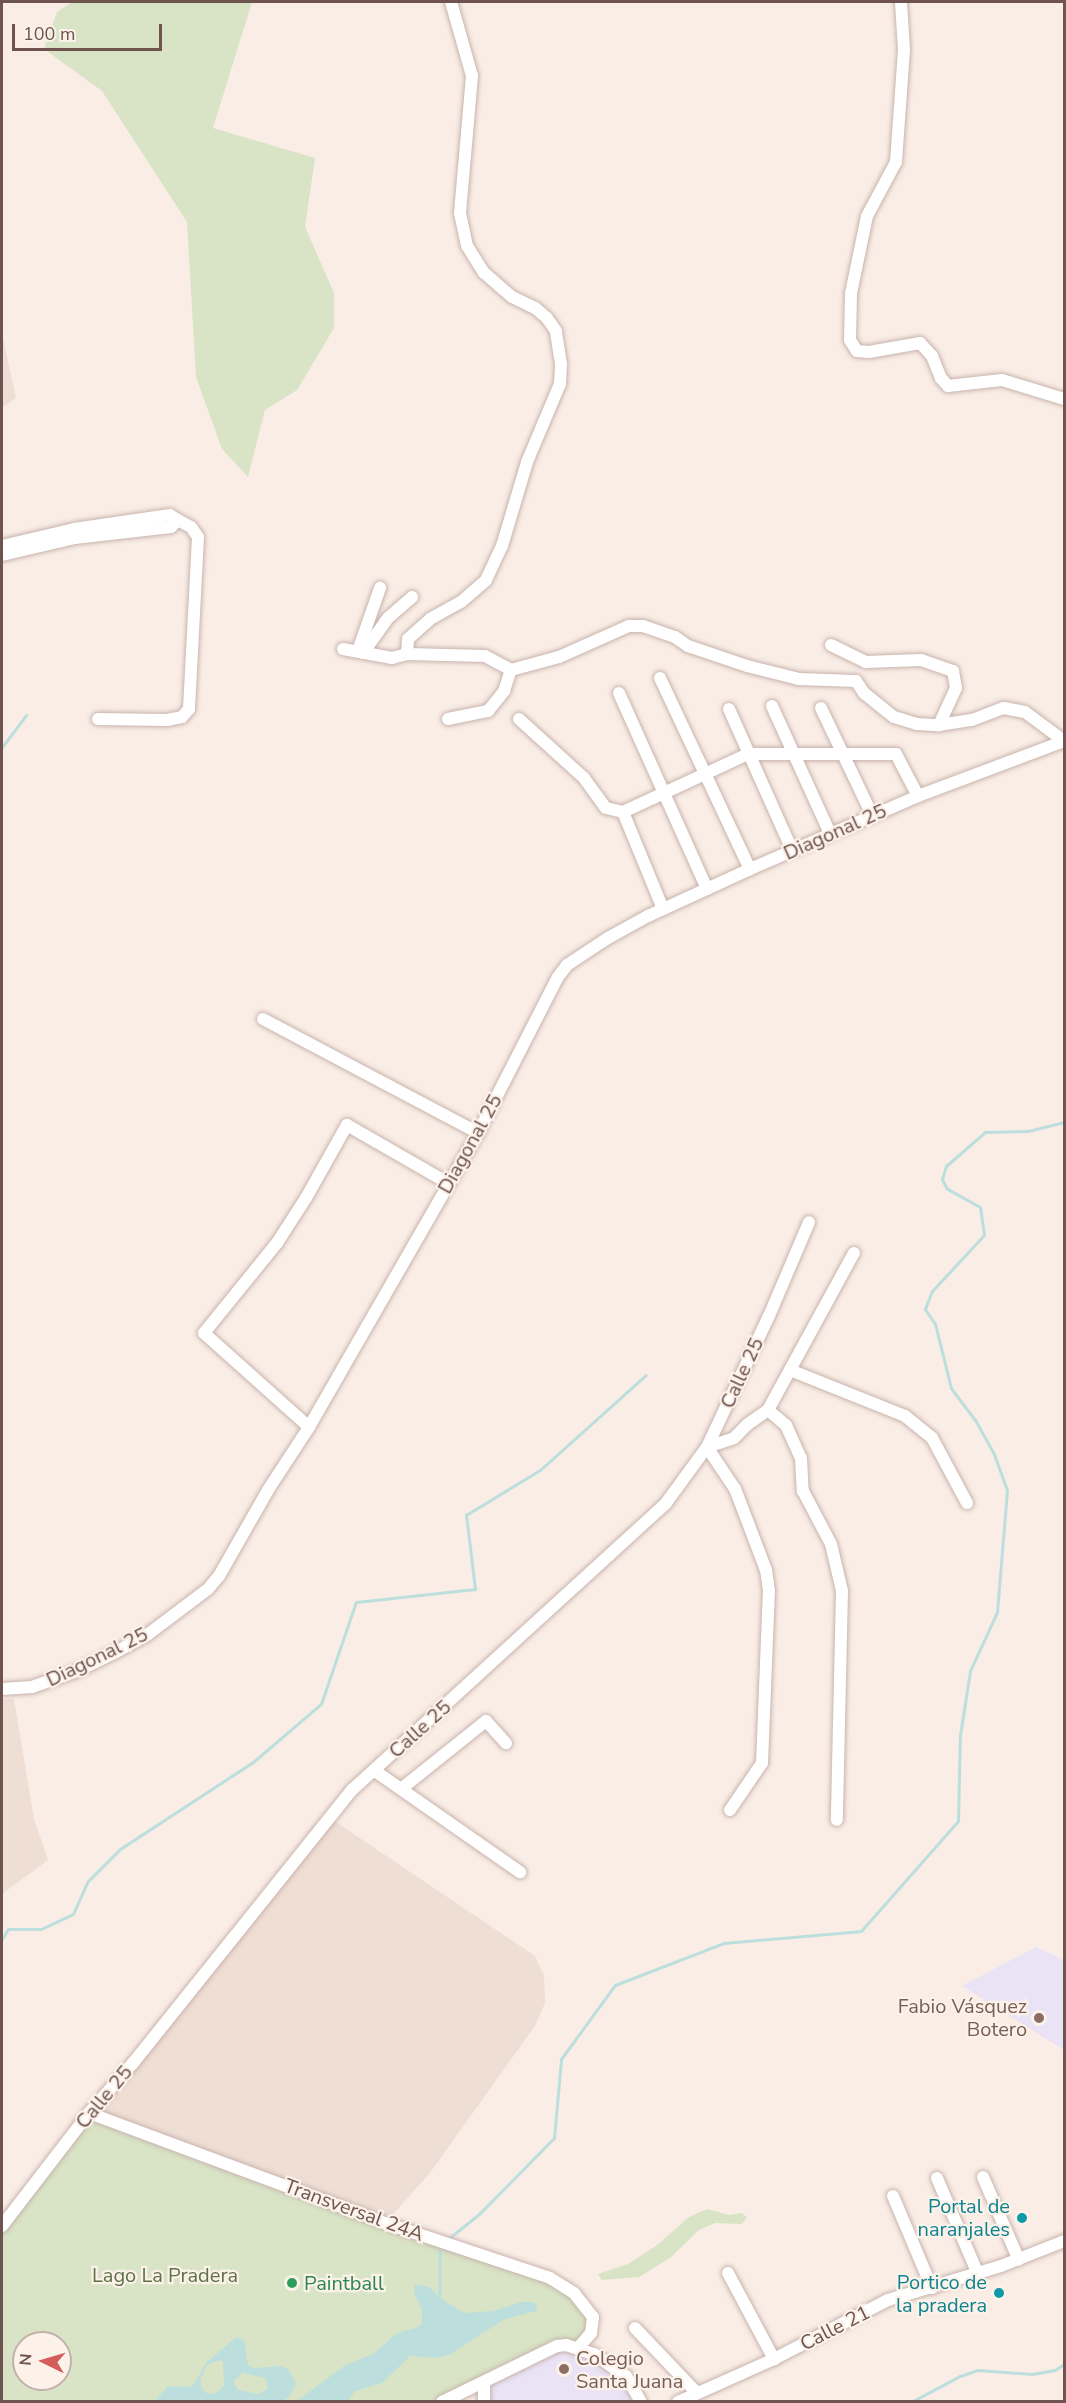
<!DOCTYPE html>
<meta charset="utf-8">
<style>
body{margin:0}
#map{position:relative;width:1066px;height:2403px;overflow:hidden;background:#f9ede5;font-family:"Nunito Sans",sans-serif}
div>[style]{position:absolute}
[style*='--x']{left:calc(var(--x)*1px);top:calc(var(--y)*1px);width:calc(var(--w)*1px);rotate:calc(var(--a)*1deg)}
.residential>*{inset:0;background:#efded4}
.education>*{inset:0;background:#eae2f5}
.green>*{inset:0;background:#d8e4c5}
.water>*{inset:0;background:#bcdfde}
.stream>*{height:3px;margin:-1.5px;padding:0 1.5px;transform-origin:1.5px;border-radius:1.5px;background:#bcdfde}
.roads{filter:drop-shadow(0 0 2px #c8b4ad) drop-shadow(0 0 2px #c8b4ad)}
.minor>*{height:12px;margin:-6px;padding:0 6px;transform-origin:6px;border-radius:6px;background:#fff}
.dots>*{width:16px;height:16px;translate:-50% -50%;box-sizing:border-box;border:3px solid #fcf2ea;border-radius:50%}
span{translate:-50% -50%;white-space:nowrap;text-align:center;line-height:1.15;-webkit-text-stroke:4.5px #fcf2ea;paint-order:stroke}
.street-label{font-size:20px;color:#6e534e}
.education-label{font-size:20px;color:#785e54}
.right{translate:-100% -50%;text-align:right}
.left{translate:0 -50%;text-align:left}
.culture-label{font-size:20px;color:#0d838f}
.park-label{font-size:20px;color:#5d7247}
.leisure-label{font-size:20px;color:#27864d}
.frame{position:absolute;inset:0;border:3px solid #6e534e;pointer-events:none}
.north{position:absolute;left:12px;top:2331px;width:60px;height:60px;box-sizing:border-box;background:#fcf2ea;border:2px solid #c3b2ac;border-radius:50%;rotate:275deg;font-size:16px;font-weight:700;line-height:24px;text-align:center;color:#6e534e}
.north::after{content:'';display:block;margin:auto;width:21px;height:27px;background:#d35d5a;clip-path:polygon(50% 0,100% 100%,50% 72%,0 100%)}
.scale{position:absolute;left:12px;top:24px;width:150px;height:27px;box-sizing:border-box;border:3px solid #6e534e;border-top:0;padding-left:8px;font-size:18px;line-height:21px;white-space:nowrap;color:#6e534e;-webkit-text-stroke:4px #fcf2ea;paint-order:stroke}
</style>
<div id="map">
<div class="residential">
<div style="clip-path:polygon(2px 333px,16px 398px,2px 408px)"></div>
<div style="clip-path:polygon(2px 1699px,14px 1699px,34px 1819px,48px 1860px,2px 1894px)"></div>
<div style="clip-path:polygon(330px 1818px,535px 1956px,544px 1976px,545px 2003px,535px 2026px,430px 2173px,385px 2223px,89px 2113px)"></div>
</div>
<div class="education">
<div style="clip-path:polygon(1036px 1947px,1064px 1960px,1064px 2050px,962px 1986px)"></div>
<div style="clip-path:polygon(557px 2346px,608px 2363px,641px 2402px,484px 2402px,484px 2383px)"></div>
</div>
<div class="green">
<div style="clip-path:polygon(72px 2px,252px 2px,213px 128px,315px 158px,305px 227px,334px 293px,334px 328px,297px 390px,265px 410px,248px 477px,222px 449px,196px 377px,187px 222px,102px 91px,44px 49px,57px 12px)"></div>
<div style="clip-path:polygon(evenodd,89px 2113px,550px 2278px,593px 2317px,578px 2348px,566px 2345px,442px 2401px,2px 2401px,2px 2226px,89px 2113px,24px 2343px,60px 2343px,60px 2379px,24px 2379px,24px 2343px)"></div>
<div style="clip-path:polygon(707px 2209px,729px 2215px,741px 2213px,747px 2217px,742px 2224px,715px 2223px,699px 2230px,670px 2258px,639px 2277px,602px 2280px,598px 2274px,628px 2264px,656px 2246px,689px 2217px)"></div>
</div>
<div class="water">
<div style="clip-path:polygon(415px 2284px,429px 2287px,440px 2298px,464px 2313px,493px 2311px,521px 2302px,531px 2302px,537px 2304px,536px 2311px,505px 2319px,449px 2355px,436px 2358px,410px 2356px,382px 2383px,355px 2391px,348px 2401px,297px 2401px,344px 2366px,373px 2354px,397px 2333px,416px 2328px,422px 2324px,422px 2310px,414px 2293px)"></div>
<div style="clip-path:polygon(evenodd,236px 2337px,244px 2340px,248px 2365px,254px 2368px,281px 2366px,289px 2370px,296px 2384px,289px 2397px,281px 2402px,155px 2401px,168px 2386px,188px 2387px,194px 2384px,206px 2363px,236px 2337px,220px 2360px,223px 2362px,224px 2386px,216px 2393px,208px 2394px,202px 2389px,200px 2379px,207px 2365px,220px 2360px,236px 2337px,243px 2373px,266px 2378px,268px 2389px,258px 2394px,238px 2390px,233px 2381px,243px 2373px)"></div>
</div>
<div class="stream">
<div style="--x:2;--y:747;--w:40;--a:-53"></div>
<div style="--x:2;--y:1939;--w:12;--a:-59"></div>
<div style="--x:8;--y:1929;--w:33;--a:0"></div>
<div style="--x:41;--y:1929;--w:35;--a:-25"></div>
<div style="--x:73;--y:1914;--w:35;--a:-66"></div>
<div style="--x:87;--y:1882;--w:47;--a:-45"></div>
<div style="--x:120;--y:1849;--w:159;--a:-33.2"></div>
<div style="--x:253;--y:1762;--w:89;--a:-40.5"></div>
<div style="--x:321;--y:1704;--w:108;--a:-71.1"></div>
<div style="--x:356;--y:1602;--w:120;--a:-6.2"></div>
<div style="--x:475;--y:1589;--w:75;--a:-96.9"></div>
<div style="--x:466;--y:1515;--w:87;--a:-31.3"></div>
<div style="--x:540;--y:1470;--w:142;--a:-41.9"></div>
<div style="--x:448;--y:2239;--w:40;--a:-39"></div>
<div style="--x:479;--y:2214;--w:107;--a:-45.4"></div>
<div style="--x:554;--y:2138;--w:79;--a:-84.9"></div>
<div style="--x:561;--y:2059;--w:92;--a:-53.9"></div>
<div style="--x:615;--y:1985;--w:117;--a:-21.1"></div>
<div style="--x:724;--y:1943;--w:138;--a:-5"></div>
<div style="--x:861;--y:1931;--w:147;--a:-48.6"></div>
<div style="--x:958;--y:1821;--w:86;--a:-88.7"></div>
<div style="--x:960;--y:1735;--w:65;--a:-81.1"></div>
<div style="--x:970;--y:1671;--w:65;--a:-65.4"></div>
<div style="--x:997;--y:1612;--w:122;--a:-85.3"></div>
<div style="--x:1007;--y:1490;--w:38;--a:-110"></div>
<div style="--x:994;--y:1454;--w:39;--a:-119"></div>
<div style="--x:975;--y:1420;--w:40;--a:-127"></div>
<div style="--x:951;--y:1388;--w:66;--a:-104"></div>
<div style="--x:935;--y:1324;--w:18;--a:-124"></div>
<div style="--x:925;--y:1309;--w:19;--a:-69"></div>
<div style="--x:932;--y:1291;--w:76;--a:-47.1"></div>
<div style="--x:984;--y:1235;--w:28;--a:-98"></div>
<div style="--x:980;--y:1207;--w:38;--a:-151"></div>
<div style="--x:947;--y:1189;--w:11;--a:-117"></div>
<div style="--x:942;--y:1179;--w:14;--a:-73"></div>
<div style="--x:946;--y:1166;--w:52;--a:-41.1"></div>
<div style="--x:985;--y:1132;--w:43;--a:-1.3"></div>
<div style="--x:1028;--y:1131;--w:37;--a:-14"></div>
<div style="--x:1064;--y:1122;--w:5;--a:-90"></div>
<div style="--x:439;--y:2300;--w:55;--a:-89"></div>
<div style="--x:911;--y:2402;--w:55;--a:-28"></div>
<div style="--x:960;--y:2376;--w:18;--a:-19"></div>
<div style="--x:977;--y:2370;--w:55;--a:4.2"></div>
<div style="--x:1032;--y:2374;--w:23;--a:-10"></div>
<div style="--x:1055;--y:2370;--w:11;--a:-34"></div>
</div>
<div class="roads">
<div class="minor">
<div style="--x:901;--y:2;--w:48;--a:86.4"></div>
<div style="--x:904;--y:50;--w:112;--a:94.1"></div>
<div style="--x:896;--y:162;--w:61;--a:118.2"></div>
<div style="--x:867;--y:216;--w:79;--a:101.7"></div>
<div style="--x:851;--y:293;--w:47;--a:91.2"></div>
<div style="--x:850;--y:340;--w:13;--a:58"></div>
<div style="--x:857;--y:351;--w:12;--a:5"></div>
<div style="--x:869;--y:352;--w:52;--a:-10"></div>
<div style="--x:920;--y:343;--w:18;--a:47"></div>
<div style="--x:932;--y:356;--w:24;--a:68"></div>
<div style="--x:941;--y:378;--w:11;--a:49"></div>
<div style="--x:948;--y:386;--w:54;--a:-6.3"></div>
<div style="--x:1002;--y:380;--w:65;--a:17"></div>
<div style="--x:2;--y:546;--w:74;--a:-13.3"></div>
<div style="--x:74;--y:529;--w:97;--a:-8.3"></div>
<div style="--x:170;--y:515;--w:9;--a:32"></div>
<div style="--x:178;--y:520;--w:10;--a:135"></div>
<div style="--x:171;--y:527;--w:97;--a:173.5"></div>
<div style="--x:75;--y:538;--w:75;--a:166.9"></div>
<div style="--x:831;--y:645;--w:39;--a:26"></div>
<div style="--x:866;--y:662;--w:55;--a:-2.1"></div>
<div style="--x:921;--y:660;--w:34;--a:19"></div>
<div style="--x:953;--y:671;--w:17;--a:80"></div>
<div style="--x:956;--y:688;--w:41;--a:114.7"></div>
<div style="--x:359;--y:648;--w:64;--a:-70.7"></div>
<div style="--x:343;--y:649;--w:50;--a:10.4"></div>
<div style="--x:392;--y:658;--w:16;--a:-15"></div>
<div style="--x:407;--y:654;--w:78;--a:1.5"></div>
<div style="--x:485;--y:656;--w:30;--a:28"></div>
<div style="--x:511;--y:670;--w:50;--a:-15.2"></div>
<div style="--x:559;--y:657;--w:77;--a:-23.9"></div>
<div style="--x:629;--y:626;--w:14;--a:0"></div>
<div style="--x:643;--y:626;--w:34;--a:19"></div>
<div style="--x:675;--y:637;--w:16;--a:35"></div>
<div style="--x:688;--y:646;--w:62;--a:18.7"></div>
<div style="--x:747;--y:666;--w:54;--a:14"></div>
<div style="--x:799;--y:679;--w:57;--a:2"></div>
<div style="--x:856;--y:681;--w:14;--a:56"></div>
<div style="--x:864;--y:693;--w:38;--a:39"></div>
<div style="--x:894;--y:717;--w:24;--a:17"></div>
<div style="--x:917;--y:724;--w:22;--a:3"></div>
<div style="--x:939;--y:725;--w:33;--a:-9"></div>
<div style="--x:972;--y:720;--w:34;--a:-21"></div>
<div style="--x:1004;--y:708;--w:21;--a:11"></div>
<div style="--x:1025;--y:712;--w:49;--a:36.6"></div>
<div style="--x:363;--y:653;--w:43;--a:-54.5"></div>
<div style="--x:388;--y:618;--w:32;--a:-41"></div>
<div style="--x:407;--y:654;--w:15;--a:-86"></div>
<div style="--x:408;--y:639;--w:30;--a:-42"></div>
<div style="--x:430;--y:619;--w:35;--a:-29"></div>
<div style="--x:461;--y:602;--w:33;--a:-41"></div>
<div style="--x:486;--y:580;--w:38;--a:-65"></div>
<div style="--x:502;--y:546;--w:88;--a:-73.4"></div>
<div style="--x:527;--y:462;--w:85;--a:-67.1"></div>
<div style="--x:560;--y:384;--w:20;--a:-87"></div>
<div style="--x:561;--y:364;--w:33;--a:-99"></div>
<div style="--x:556;--y:331;--w:16;--a:-125"></div>
<div style="--x:547;--y:318;--w:16;--a:-140"></div>
<div style="--x:535;--y:308;--w:25;--a:-154"></div>
<div style="--x:512;--y:297;--w:37;--a:-139"></div>
<div style="--x:484;--y:273;--w:32;--a:-122"></div>
<div style="--x:467;--y:246;--w:34;--a:-102"></div>
<div style="--x:460;--y:213;--w:138;--a:-85"></div>
<div style="--x:472;--y:76;--w:77;--a:-105.8"></div>
<div style="--x:660;--y:678;--w:211;--a:64.8"></div>
<div style="--x:619;--y:693;--w:215;--a:65.8"></div>
<div style="--x:772;--y:706;--w:140;--a:65.5"></div>
<div style="--x:821;--y:708;--w:119;--a:64.5"></div>
<div style="--x:729;--y:709;--w:154;--a:65.9"></div>
<div style="--x:98;--y:719;--w:69;--a:0.8"></div>
<div style="--x:167;--y:720;--w:15;--a:-11"></div>
<div style="--x:182;--y:717;--w:11;--a:-49"></div>
<div style="--x:189;--y:709;--w:172;--a:-87"></div>
<div style="--x:198;--y:537;--w:12;--a:-125"></div>
<div style="--x:191;--y:527;--w:15;--a:-152"></div>
<div style="--x:448;--y:719;--w:41;--a:-11.3"></div>
<div style="--x:488;--y:711;--w:26;--a:-51"></div>
<div style="--x:504;--y:691;--w:22;--a:-72"></div>
<div style="--x:519;--y:719;--w:88;--a:42.2"></div>
<div style="--x:584;--y:778;--w:37;--a:54"></div>
<div style="--x:606;--y:808;--w:17;--a:13"></div>
<div style="--x:623;--y:812;--w:105;--a:67.6"></div>
<div style="--x:623;--y:812;--w:138;--a:-24.9"></div>
<div style="--x:748;--y:754;--w:148;--a:0"></div>
<div style="--x:896;--y:754;--w:47;--a:62.4"></div>
<div style="--x:263;--y:1019;--w:243;--a:27.9"></div>
<div style="--x:790;--y:1370;--w:124;--a:21.8"></div>
<div style="--x:905;--y:1416;--w:35;--a:39"></div>
<div style="--x:932;--y:1438;--w:74;--a:61.7"></div>
<div style="--x:768;--y:1410;--w:179;--a:-61.3"></div>
<div style="--x:309;--y:1427;--w:141;--a:-138.2"></div>
<div style="--x:204;--y:1333;--w:116;--a:-51"></div>
<div style="--x:277;--y:1243;--w:54;--a:-57.2"></div>
<div style="--x:306;--y:1198;--w:84;--a:-60.7"></div>
<div style="--x:347;--y:1125;--w:116;--a:29.9"></div>
<div style="--x:2;--y:1689;--w:30;--a:-4"></div>
<div style="--x:32;--y:1687;--w:48;--a:-19.6"></div>
<div style="--x:77;--y:1671;--w:43;--a:-26"></div>
<div style="--x:116;--y:1652;--w:35;--a:-29"></div>
<div style="--x:147;--y:1635;--w:76;--a:-37"></div>
<div style="--x:208;--y:1589;--w:17;--a:-50"></div>
<div style="--x:219;--y:1576;--w:99;--a:-60.3"></div>
<div style="--x:268;--y:1490;--w:75;--a:-56.9"></div>
<div style="--x:309;--y:1427;--w:339;--a:-60.1"></div>
<div style="--x:478;--y:1133;--w:175;--a:-62.9"></div>
<div style="--x:558;--y:977;--w:15;--a:-53"></div>
<div style="--x:567;--y:965;--w:49;--a:-33.4"></div>
<div style="--x:608;--y:938;--w:46;--a:-28.8"></div>
<div style="--x:648;--y:916;--w:112;--a:-24.7"></div>
<div style="--x:750;--y:869;--w:183;--a:-23.5"></div>
<div style="--x:918;--y:796;--w:156;--a:-20.6"></div>
<div style="--x:375;--y:1771;--w:177;--a:34.9"></div>
<div style="--x:401;--y:1789;--w:109;--a:-38.7"></div>
<div style="--x:486;--y:1721;--w:30;--a:48"></div>
<div style="--x:730;--y:1810;--w:57;--a:-55.8"></div>
<div style="--x:762;--y:1763;--w:172;--a:-87.7"></div>
<div style="--x:769;--y:1591;--w:21;--a:-98"></div>
<div style="--x:766;--y:1570;--w:87;--a:-110.9"></div>
<div style="--x:735;--y:1489;--w:50;--a:-123.7"></div>
<div style="--x:707;--y:1447;--w:28;--a:-18"></div>
<div style="--x:734;--y:1438;--w:20;--a:-45"></div>
<div style="--x:748;--y:1424;--w:24;--a:-35"></div>
<div style="--x:768;--y:1410;--w:23;--a:40"></div>
<div style="--x:786;--y:1425;--w:36;--a:66"></div>
<div style="--x:801;--y:1458;--w:33;--a:87"></div>
<div style="--x:803;--y:1491;--w:60;--a:62.2"></div>
<div style="--x:831;--y:1544;--w:48;--a:76.8"></div>
<div style="--x:842;--y:1591;--w:229;--a:91.3"></div>
<div style="--x:89;--y:2113;--w:316;--a:20.4"></div>
<div style="--x:385;--y:2223;--w:174;--a:18.4"></div>
<div style="--x:550;--y:2278;--w:28;--a:32"></div>
<div style="--x:574;--y:2293;--w:31;--a:52"></div>
<div style="--x:593;--y:2317;--w:16;--a:97"></div>
<div style="--x:591;--y:2333;--w:20;--a:131"></div>
<div style="--x:983;--y:2177;--w:90;--a:66.6"></div>
<div style="--x:937;--y:2178;--w:104;--a:66.9"></div>
<div style="--x:893;--y:2196;--w:100;--a:67"></div>
<div style="--x:2;--y:2226;--w:143;--a:-52.4"></div>
<div style="--x:89;--y:2113;--w:67;--a:-48.7"></div>
<div style="--x:133;--y:2063;--w:350;--a:-51.3"></div>
<div style="--x:352;--y:1790;--w:425;--a:-42.4"></div>
<div style="--x:666;--y:1503;--w:69;--a:-53.8"></div>
<div style="--x:707;--y:1447;--w:145;--a:-64.7"></div>
<div style="--x:769;--y:1316;--w:102;--a:-66.9"></div>
<div style="--x:728;--y:2273;--w:98;--a:61.9"></div>
<div style="--x:635;--y:2328;--w:88;--a:46.4"></div>
<div style="--x:442;--y:2402;--w:128;--a:-26"></div>
<div style="--x:557;--y:2346;--w:9;--a:-6"></div>
<div style="--x:566;--y:2345;--w:29;--a:18"></div>
<div style="--x:594;--y:2354;--w:39;--a:35"></div>
<div style="--x:626;--y:2376;--w:30;--a:60"></div>
<div style="--x:484;--y:2402;--w:19;--a:-90"></div>
<div style="--x:678;--y:2402;--w:105;--a:-24.1"></div>
<div style="--x:774;--y:2359;--w:128;--a:-27.4"></div>
<div style="--x:888;--y:2300;--w:118;--a:-16.7"></div>
<div style="--x:1001;--y:2266;--w:68;--a:-21.6"></div>
</div>
</div>
<div class="dots">
<div style="left:1039px;top:2018px;background:#8d6e63"></div>
<div style="left:1022px;top:2218px;background:#0f9aa8"></div>
<div style="left:292px;top:2283px;background:#2e9e5b"></div>
<div style="left:999px;top:2293px;background:#0f9aa8"></div>
<div style="left:564px;top:2369px;background:#8d6e63"></div>
</div>
<div class="street-label">
<span style="left:835px;top:832px;rotate:-24deg">Diagonal 25</span>
<span style="left:470px;top:1144px;rotate:-61deg">Diagonal 25</span>
<span style="left:742px;top:1373px;rotate:-65deg">Calle 25</span>
<span style="left:97px;top:1657px;rotate:-26deg">Diagonal 25</span>
<span style="left:420px;top:1729px;rotate:-42deg">Calle 25</span>
<span style="left:104px;top:2097px;rotate:-50deg">Calle 25</span>
<span style="left:354px;top:2210px;rotate:20deg">Transversal 24A</span>
<span style="left:835px;top:2328px;rotate:-27deg">Calle 21</span>
</div>
<div class="education-label">
<span class="right" style="left:1027px;top:2018px">Fabio Vásquez<br>Botero</span>
<span class="left" style="left:576px;top:2370px">Colegio<br>Santa Juana</span>
</div>
<div class="culture-label">
<span class="right" style="left:1010px;top:2218px">Portal de<br>naranjales</span>
<span class="right" style="left:987px;top:2294px">Portico de<br>la pradera</span>
</div>
<div class="park-label">
<span style="left:165px;top:2275px">Lago La Pradera</span>
</div>
<div class="leisure-label">
<span class="left" style="left:304px;top:2283px">Paintball</span>
</div>
<div class="frame"></div>
<div class="north">N</div>
<div class="scale">100 m</div>
</div>
